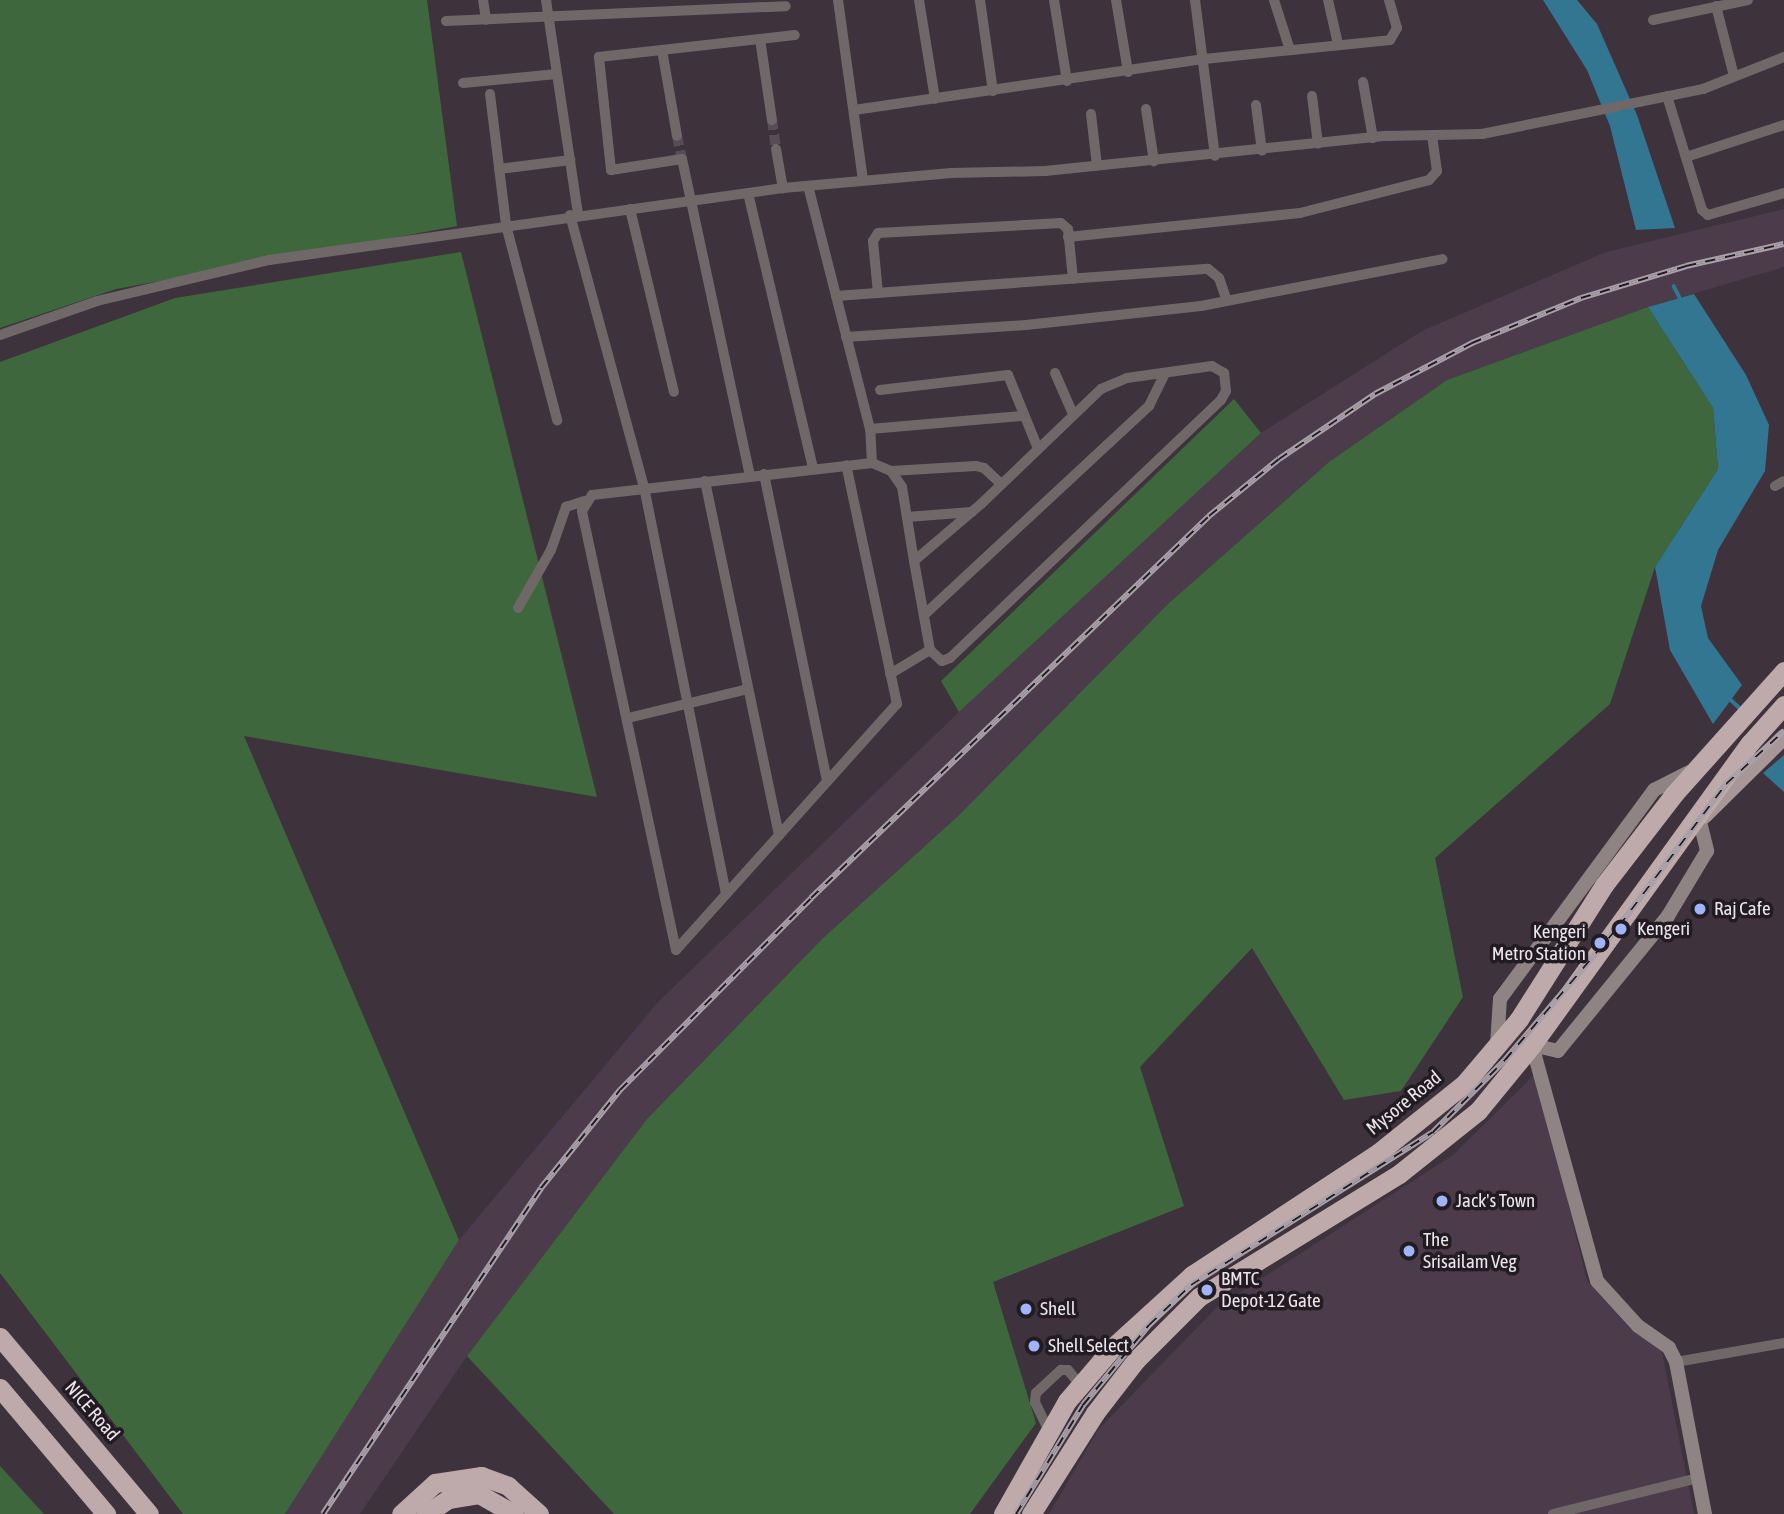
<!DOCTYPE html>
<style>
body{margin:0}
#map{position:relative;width:1784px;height:1514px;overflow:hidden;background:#3e323d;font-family:"Asap Condensed",sans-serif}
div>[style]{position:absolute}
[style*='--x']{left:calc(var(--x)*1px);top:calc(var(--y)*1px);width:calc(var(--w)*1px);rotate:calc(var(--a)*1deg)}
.built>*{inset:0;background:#4b3b4b}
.green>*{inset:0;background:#3f673d}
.water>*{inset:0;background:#327692}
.stream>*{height:3.5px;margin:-1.75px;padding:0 1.75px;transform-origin:1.75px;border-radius:1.75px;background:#327692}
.street-tunnel>*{height:10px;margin-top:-5px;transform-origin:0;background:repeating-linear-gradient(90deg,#584d57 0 10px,transparent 0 15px)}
.street>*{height:10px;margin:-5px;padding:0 5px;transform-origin:5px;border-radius:5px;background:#706868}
.secondary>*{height:14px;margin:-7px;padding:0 7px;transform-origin:7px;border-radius:7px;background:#908383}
.primary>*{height:16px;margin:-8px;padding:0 8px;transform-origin:8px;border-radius:8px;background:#a89798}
.highway>*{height:19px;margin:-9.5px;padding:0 9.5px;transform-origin:9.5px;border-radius:9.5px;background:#beaaaa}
.rail>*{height:6px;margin-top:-3px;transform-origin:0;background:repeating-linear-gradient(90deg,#211c21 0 10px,#a9a0a8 0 20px);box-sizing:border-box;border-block:2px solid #a9a0a8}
.dots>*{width:19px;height:19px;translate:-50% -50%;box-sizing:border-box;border:4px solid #211c21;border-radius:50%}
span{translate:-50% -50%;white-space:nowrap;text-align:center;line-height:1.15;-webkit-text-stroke:7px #211c21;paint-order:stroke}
.poi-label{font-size:19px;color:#ece5ec}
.left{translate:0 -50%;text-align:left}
.right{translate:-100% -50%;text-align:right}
.street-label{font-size:19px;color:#ece5ec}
</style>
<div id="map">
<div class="built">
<div style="clip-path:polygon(1784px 209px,1784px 267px,1648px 307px,1447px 380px,1329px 462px,1169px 603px,957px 817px,822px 939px,647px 1119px,467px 1356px,360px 1514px,285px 1514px,459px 1240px,658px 1002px,959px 712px,1261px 433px,1422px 331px,1606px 252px)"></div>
<div style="clip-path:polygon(1536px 1073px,1587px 1281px,1633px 1332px,1661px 1347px,1694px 1514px,1049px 1514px,1098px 1430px,1216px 1308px,1453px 1155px)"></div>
</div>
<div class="green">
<div style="clip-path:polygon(0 0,427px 0,457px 226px,116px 289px,0 328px)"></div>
<div style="clip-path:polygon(461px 252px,597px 797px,244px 736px,459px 1240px,285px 1514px,183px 1514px,0 1273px,0 362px,175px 298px)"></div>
<div style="clip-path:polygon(1648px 307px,1713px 408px,1718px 469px,1655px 567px,1610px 704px,1435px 858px,1463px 997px,1401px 1091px,1344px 1100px,1252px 948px,1140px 1067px,1184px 1206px,993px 1282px,1036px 1423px,970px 1514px,614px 1514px,467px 1356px,647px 1119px,822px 939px,957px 817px,1169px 603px,1329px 462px,1447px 380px)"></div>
<div style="clip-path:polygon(1234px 399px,1261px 433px,959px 712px,941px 681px)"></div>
<div style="clip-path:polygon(0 1466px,44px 1514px,0 1514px)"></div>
</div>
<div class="water">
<div style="clip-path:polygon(1543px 0,1577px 0,1597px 24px,1637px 115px,1675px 228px,1636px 230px,1610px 126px,1587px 70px)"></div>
<div style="clip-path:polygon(1694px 294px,1746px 375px,1769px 425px,1765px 471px,1718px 550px,1701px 606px,1708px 638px,1742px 685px,1713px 724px,1670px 650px,1655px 567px,1718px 469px,1713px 408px,1648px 307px)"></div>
<div style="clip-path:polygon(1784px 755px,1784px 792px,1763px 773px)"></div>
</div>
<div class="stream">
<div style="--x:1674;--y:286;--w:16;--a:63"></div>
<div style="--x:1729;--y:698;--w:16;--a:43"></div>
</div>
<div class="street-tunnel">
<div style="--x:772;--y:120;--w:29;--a:82"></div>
<div style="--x:677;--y:136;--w:24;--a:78"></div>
</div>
<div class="street">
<div style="--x:483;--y:0;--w:20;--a:81"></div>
<div style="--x:546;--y:0;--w:216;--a:81.5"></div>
<div style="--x:838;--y:0;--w:182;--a:82.1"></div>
<div style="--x:919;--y:0;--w:100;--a:80.8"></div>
<div style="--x:980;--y:0;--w:92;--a:81.9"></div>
<div style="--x:1054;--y:0;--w:82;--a:80.9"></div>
<div style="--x:1116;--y:0;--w:73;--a:80.5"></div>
<div style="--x:1195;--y:0;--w:157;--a:82.7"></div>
<div style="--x:1274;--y:0;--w:52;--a:72.3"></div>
<div style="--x:1328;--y:0;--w:45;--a:77.2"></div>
<div style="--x:1716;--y:6;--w:72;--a:75.6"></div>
<div style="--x:1653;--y:20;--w:97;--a:-11.9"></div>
<div style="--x:446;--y:21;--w:340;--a:-2.5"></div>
<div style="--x:760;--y:39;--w:82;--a:81.6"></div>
<div style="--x:662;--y:50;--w:87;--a:80.1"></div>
<div style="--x:1363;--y:82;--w:57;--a:79.9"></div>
<div style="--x:463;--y:83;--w:94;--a:-5.5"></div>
<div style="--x:490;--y:94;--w:132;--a:83"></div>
<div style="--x:506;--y:225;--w:202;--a:75.3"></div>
<div style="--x:1312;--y:96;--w:48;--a:82.9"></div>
<div style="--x:1667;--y:96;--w:119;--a:72.9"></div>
<div style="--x:1702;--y:210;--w:8;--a:40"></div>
<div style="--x:1708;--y:215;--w:79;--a:-16.1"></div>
<div style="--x:1256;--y:105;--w:46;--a:82.6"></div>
<div style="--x:1146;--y:109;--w:53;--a:81.3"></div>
<div style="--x:854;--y:110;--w:354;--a:-8.3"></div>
<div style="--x:1204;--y:59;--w:187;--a:-5.8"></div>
<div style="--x:1390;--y:40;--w:14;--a:-60"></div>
<div style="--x:1397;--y:28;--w:29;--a:-106"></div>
<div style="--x:1091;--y:114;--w:52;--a:83.4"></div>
<div style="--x:776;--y:149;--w:40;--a:80"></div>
<div style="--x:1686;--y:157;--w:103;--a:-18.1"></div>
<div style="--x:499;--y:169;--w:72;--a:-7.2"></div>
<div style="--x:748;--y:193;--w:283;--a:76.7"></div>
<div style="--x:630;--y:209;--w:188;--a:76.5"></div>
<div style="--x:570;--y:215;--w:282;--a:74.8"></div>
<div style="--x:644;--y:487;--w:415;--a:78.6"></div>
<div style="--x:1068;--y:237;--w:233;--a:-5.9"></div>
<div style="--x:1300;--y:213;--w:133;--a:-14.3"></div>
<div style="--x:1429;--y:180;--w:12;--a:-48"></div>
<div style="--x:1437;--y:171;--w:36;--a:-98"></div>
<div style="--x:878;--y:293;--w:52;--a:-95.5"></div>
<div style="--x:873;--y:241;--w:9;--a:-58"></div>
<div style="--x:878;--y:233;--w:183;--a:-3.1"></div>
<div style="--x:1061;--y:223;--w:9;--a:41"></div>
<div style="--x:1068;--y:229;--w:50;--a:84.3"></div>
<div style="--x:836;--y:296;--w:373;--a:-4.2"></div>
<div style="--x:1208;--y:269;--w:14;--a:39"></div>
<div style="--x:1219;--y:278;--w:24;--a:71"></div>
<div style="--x:0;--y:335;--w:103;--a:-19.3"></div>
<div style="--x:97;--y:301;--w:177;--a:-13.4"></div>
<div style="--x:269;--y:260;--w:519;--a:-7.97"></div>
<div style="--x:783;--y:188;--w:169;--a:-5.1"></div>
<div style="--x:951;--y:173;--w:94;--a:-1.2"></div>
<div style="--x:1045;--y:171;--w:343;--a:-5.9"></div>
<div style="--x:1386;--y:136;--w:96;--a:-1.2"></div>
<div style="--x:1482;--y:134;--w:226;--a:-11.5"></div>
<div style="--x:1703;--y:89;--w:87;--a:-21.6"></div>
<div style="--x:846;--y:337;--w:180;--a:-3.8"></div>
<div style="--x:1026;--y:325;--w:176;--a:-6.2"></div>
<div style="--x:1201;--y:306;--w:246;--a:-11"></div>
<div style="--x:1055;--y:373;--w:45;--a:66.3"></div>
<div style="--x:880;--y:390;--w:129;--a:-6.7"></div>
<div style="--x:1008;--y:375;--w:77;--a:67.8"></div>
<div style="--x:870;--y:429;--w:153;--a:-4.9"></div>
<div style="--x:872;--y:463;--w:21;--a:23"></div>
<div style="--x:891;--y:471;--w:19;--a:55"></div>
<div style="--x:902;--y:487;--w:75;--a:80.8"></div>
<div style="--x:914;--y:561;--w:90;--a:79.8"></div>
<div style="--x:930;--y:650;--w:16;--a:43"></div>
<div style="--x:942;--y:661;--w:9;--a:-21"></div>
<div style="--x:950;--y:658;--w:374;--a:-43.6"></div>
<div style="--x:1221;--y:400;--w:10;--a:-61"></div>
<div style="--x:1226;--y:391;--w:18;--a:-96"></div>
<div style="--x:1224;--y:373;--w:14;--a:-150"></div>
<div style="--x:1212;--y:366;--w:86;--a:172"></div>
<div style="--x:1127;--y:378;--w:28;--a:157"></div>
<div style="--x:1101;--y:389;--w:166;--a:136.2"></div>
<div style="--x:981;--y:504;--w:88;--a:139.6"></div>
<div style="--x:891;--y:471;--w:85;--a:-3.4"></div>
<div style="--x:976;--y:466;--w:8;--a:14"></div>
<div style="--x:984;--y:468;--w:23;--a:43"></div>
<div style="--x:764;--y:474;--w:314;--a:78.4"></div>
<div style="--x:750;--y:476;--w:324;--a:-102.1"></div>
<div style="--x:682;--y:159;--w:72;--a:171.2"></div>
<div style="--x:611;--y:170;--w:114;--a:-96.1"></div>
<div style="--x:599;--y:57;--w:197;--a:-6.4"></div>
<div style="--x:705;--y:481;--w:362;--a:78.2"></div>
<div style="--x:1775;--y:486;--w:10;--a:-29"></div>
<div style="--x:907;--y:517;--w:65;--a:-4.4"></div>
<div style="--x:518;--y:608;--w:67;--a:-60.4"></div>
<div style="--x:551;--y:550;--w:46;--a:-70.8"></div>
<div style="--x:566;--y:507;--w:19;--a:-18"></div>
<div style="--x:924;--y:615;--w:307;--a:-42.9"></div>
<div style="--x:1149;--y:406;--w:37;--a:-64"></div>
<div style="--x:890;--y:674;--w:47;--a:-31"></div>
<div style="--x:628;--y:718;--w:123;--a:-13.6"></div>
<div style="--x:676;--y:950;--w:449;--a:-102.1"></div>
<div style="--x:582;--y:511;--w:19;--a:-58"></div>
<div style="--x:592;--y:495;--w:282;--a:-6.5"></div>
<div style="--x:872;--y:463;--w:34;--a:-93"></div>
<div style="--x:870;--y:429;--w:251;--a:-104.3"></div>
<div style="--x:676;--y:950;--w:331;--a:-48.1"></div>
<div style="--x:897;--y:704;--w:244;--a:-102"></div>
<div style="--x:1676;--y:1362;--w:110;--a:-10"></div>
<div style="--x:1049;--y:1431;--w:32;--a:-116"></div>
<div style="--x:1035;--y:1402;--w:9;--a:-84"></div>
<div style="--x:1036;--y:1393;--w:34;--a:-43"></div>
<div style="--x:1061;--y:1370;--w:7;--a:0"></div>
<div style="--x:1068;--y:1370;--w:19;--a:51"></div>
<div style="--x:1553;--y:1514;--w:150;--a:-13.9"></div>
</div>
<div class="secondary">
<div style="--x:1699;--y:818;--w:34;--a:76"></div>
<div style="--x:1707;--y:851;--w:76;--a:121"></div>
<div style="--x:1668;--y:916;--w:174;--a:129.2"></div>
<div style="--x:1558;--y:1051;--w:27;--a:-167"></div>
<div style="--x:1532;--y:1045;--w:245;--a:74.6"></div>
<div style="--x:1597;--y:1281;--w:61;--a:47.7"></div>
<div style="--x:1638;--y:1326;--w:38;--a:35"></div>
<div style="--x:1669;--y:1348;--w:16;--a:63"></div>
<div style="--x:1676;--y:1362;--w:155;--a:79.2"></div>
<div style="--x:1497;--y:1045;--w:46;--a:-86.3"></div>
<div style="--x:1500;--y:999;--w:260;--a:-53.6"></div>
<div style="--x:1654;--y:790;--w:39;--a:-27"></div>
</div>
<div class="primary">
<div style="--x:1704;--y:816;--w:112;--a:-44.6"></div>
</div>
<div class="highway">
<div style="--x:0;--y:1337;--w:231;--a:49.9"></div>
<div style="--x:0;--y:1388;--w:165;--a:49.9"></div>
<div style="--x:401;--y:1514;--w:46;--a:-42.4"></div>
<div style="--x:435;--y:1483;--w:47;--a:-8.7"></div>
<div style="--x:481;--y:1476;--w:29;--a:20"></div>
<div style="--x:508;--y:1486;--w:42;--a:42.1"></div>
<div style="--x:426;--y:1514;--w:27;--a:-34"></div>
<div style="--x:448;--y:1499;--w:31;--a:-9"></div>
<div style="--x:479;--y:1494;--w:40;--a:29.7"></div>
<div style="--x:1003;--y:1514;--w:130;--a:-60.5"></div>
<div style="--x:1067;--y:1401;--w:72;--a:-49.5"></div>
<div style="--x:1114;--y:1346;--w:105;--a:-42.3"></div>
<div style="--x:1192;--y:1275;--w:222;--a:-33.3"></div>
<div style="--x:1378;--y:1153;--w:112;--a:-38.8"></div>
<div style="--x:1465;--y:1083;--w:84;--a:-49.8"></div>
<div style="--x:1519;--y:1019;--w:159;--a:-57.6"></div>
<div style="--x:1604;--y:885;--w:115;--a:-52.4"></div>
<div style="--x:1674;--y:794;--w:165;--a:-48.2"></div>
<div style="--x:1031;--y:1514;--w:120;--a:-57.6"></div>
<div style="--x:1095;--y:1413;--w:67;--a:-52.3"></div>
<div style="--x:1136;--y:1360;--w:89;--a:-45"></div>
<div style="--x:1199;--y:1297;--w:235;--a:-31.6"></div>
<div style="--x:1399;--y:1174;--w:101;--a:-38.6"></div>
<div style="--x:1478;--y:1111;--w:85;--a:-50.7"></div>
<div style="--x:1532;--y:1045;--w:372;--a:-54.2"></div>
<div style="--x:1750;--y:743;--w:51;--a:-48.2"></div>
</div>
<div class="rail">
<div style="--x:323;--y:1514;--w:392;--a:-56.2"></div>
<div style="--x:541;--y:1188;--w:126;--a:-51.1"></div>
<div style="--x:620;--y:1090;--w:271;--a:-45.1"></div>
<div style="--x:811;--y:898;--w:552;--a:-43.82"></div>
<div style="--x:1209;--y:516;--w:90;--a:-39.2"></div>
<div style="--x:1279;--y:459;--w:116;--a:-34.1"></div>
<div style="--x:1375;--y:394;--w:110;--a:-27.7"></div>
<div style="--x:1472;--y:343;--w:118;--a:-22.4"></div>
<div style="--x:1581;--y:298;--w:110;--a:-16.9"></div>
<div style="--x:1686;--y:266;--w:100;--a:-12.7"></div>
<div style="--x:1016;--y:1514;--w:128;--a:-58.4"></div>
<div style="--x:1083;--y:1405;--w:104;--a:-50.5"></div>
<div style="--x:1149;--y:1325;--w:58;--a:-43.6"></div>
<div style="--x:1191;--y:1285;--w:286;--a:-32.3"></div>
<div style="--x:1433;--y:1132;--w:102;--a:-45"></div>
<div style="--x:1505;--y:1060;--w:176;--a:-49.6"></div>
<div style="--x:1619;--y:926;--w:178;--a:-53"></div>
<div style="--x:1726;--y:784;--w:79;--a:-42.4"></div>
</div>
<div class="dots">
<div style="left:1700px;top:909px;background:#a1b3fd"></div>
<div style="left:1621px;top:929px;background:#a1b3fd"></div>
<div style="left:1600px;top:943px;background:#a1b3fd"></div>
<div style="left:1442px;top:1201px;background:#a1b3fd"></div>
<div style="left:1409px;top:1251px;background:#a1b3fd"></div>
<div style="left:1207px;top:1290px;background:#a1b3fd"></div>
<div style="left:1026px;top:1309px;background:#a1b3fd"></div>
<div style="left:1034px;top:1346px;background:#a1b3fd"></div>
</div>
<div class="poi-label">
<span class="left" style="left:1714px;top:909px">Raj Cafe</span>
<span class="left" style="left:1637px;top:929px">Kengeri</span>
<span class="right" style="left:1586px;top:943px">Kengeri<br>Metro Station</span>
<span class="left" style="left:1456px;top:1201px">Jack's Town</span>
<span class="left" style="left:1423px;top:1251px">The<br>Srisailam Veg</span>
<span class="left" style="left:1221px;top:1290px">BMTC<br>Depot-12 Gate</span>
<span class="left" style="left:1040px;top:1309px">Shell</span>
<span class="left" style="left:1048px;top:1346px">Shell Select</span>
</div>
<div class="street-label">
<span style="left:1404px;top:1103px;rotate:-39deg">Mysore Road</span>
<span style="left:92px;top:1411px;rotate:49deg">NICE Road</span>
</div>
</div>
